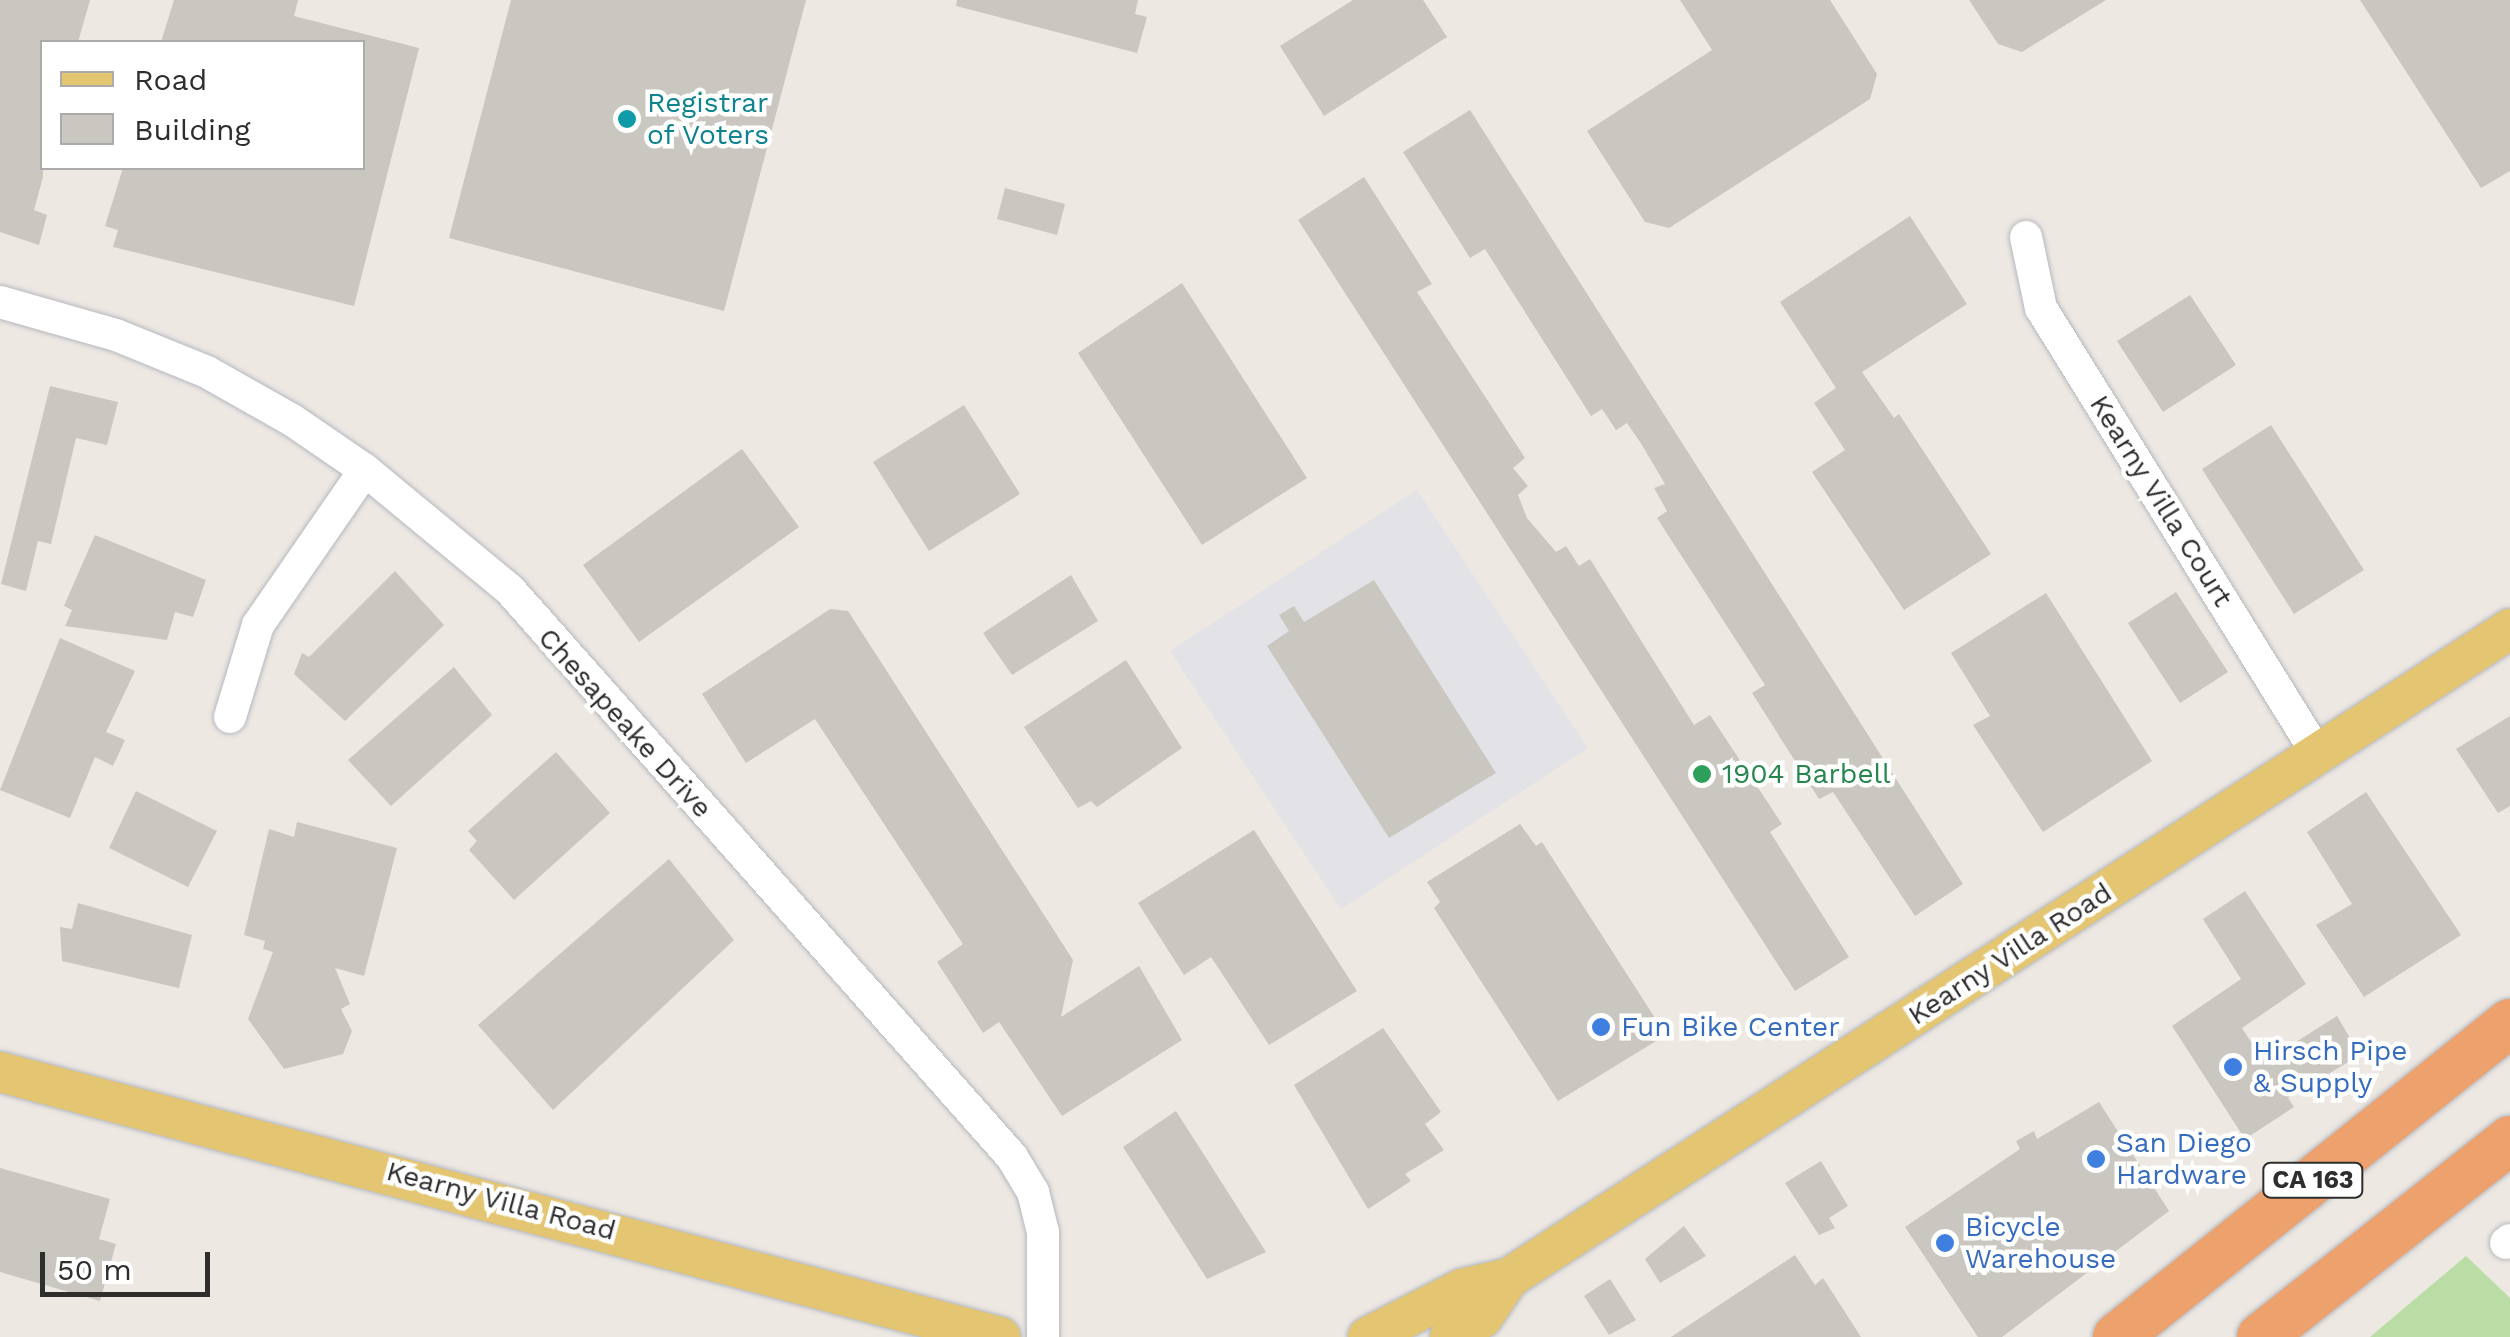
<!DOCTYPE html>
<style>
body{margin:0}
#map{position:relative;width:2510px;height:1337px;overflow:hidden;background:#ede8e2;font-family:"Work Sans",sans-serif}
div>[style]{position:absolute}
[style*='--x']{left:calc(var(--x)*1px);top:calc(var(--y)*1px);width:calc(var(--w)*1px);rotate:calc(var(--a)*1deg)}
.industrial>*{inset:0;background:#e3e2e7}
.green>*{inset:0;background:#badda5}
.building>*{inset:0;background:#cac6c0}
.roads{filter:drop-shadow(0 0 2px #b5b8c0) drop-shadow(0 0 2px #b5b8c0)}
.minor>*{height:32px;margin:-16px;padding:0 16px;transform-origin:16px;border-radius:16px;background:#fff}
.major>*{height:40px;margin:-20px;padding:0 20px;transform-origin:20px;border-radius:20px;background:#e3c572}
.highway>*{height:48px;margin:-24px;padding:0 24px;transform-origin:24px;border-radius:24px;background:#eda16d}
.dots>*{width:28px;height:28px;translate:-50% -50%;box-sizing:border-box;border:5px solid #fff;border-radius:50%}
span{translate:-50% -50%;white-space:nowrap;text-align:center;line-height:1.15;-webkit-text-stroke:9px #fff;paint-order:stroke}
.shield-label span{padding:2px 8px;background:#fff;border:2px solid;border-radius:8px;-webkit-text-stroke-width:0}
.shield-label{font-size:25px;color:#2e2e2e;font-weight:700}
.culture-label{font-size:28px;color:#0d838f}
.left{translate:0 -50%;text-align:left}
.street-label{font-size:28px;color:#2e2e2e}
.leisure-label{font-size:28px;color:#27864d}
.shop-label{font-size:28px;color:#366cbe}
.legend{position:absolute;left:40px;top:40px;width:325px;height:130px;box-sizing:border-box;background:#fff;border:2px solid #ababab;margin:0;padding:12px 18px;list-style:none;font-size:30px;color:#2e2e2e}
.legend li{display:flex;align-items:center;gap:20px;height:50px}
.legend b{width:50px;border:2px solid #ababab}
.scale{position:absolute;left:40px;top:1252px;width:170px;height:45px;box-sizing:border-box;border:5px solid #2e2e2e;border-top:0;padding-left:12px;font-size:30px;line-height:35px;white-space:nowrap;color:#2e2e2e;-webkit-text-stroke:8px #fff;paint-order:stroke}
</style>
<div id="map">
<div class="industrial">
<div style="clip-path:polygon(1417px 490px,1588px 748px,1341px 909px,1170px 651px)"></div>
</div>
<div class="green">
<div style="clip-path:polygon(2466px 1256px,2510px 1298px,2510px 1337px,2370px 1337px)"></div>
</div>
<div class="building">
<div style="clip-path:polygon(0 0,90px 0,78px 42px,42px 42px,43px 177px,34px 210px,47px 215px,39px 245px,0 232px)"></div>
<div style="clip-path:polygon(174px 0,298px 0,294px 16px,419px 48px,354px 306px,113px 247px,118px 230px,105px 226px,123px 168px,362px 168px,362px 42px,161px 42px)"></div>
<div style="clip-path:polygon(511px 0,806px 0,724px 311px,449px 238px)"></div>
<div style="clip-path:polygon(957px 0,1138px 0,1135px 14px,1147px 17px,1137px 53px,956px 6px)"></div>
<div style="clip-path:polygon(1353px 0,1423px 0,1447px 37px,1324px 116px,1280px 46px)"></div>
<div style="clip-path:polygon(1680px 0,1830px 0,1877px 74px,1870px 99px,1669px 228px,1645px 222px,1587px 131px,1712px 50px)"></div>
<div style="clip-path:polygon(1969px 0,2106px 0,2022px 52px,1998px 44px)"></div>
<div style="clip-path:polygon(2360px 0,2510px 0,2510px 171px,2481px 188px)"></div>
<div style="clip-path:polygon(1470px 110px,1963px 884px,1915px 916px,1833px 792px,1819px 799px,1752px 693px,1765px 685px,1657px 518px,1667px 511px,1654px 488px,1665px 484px,1642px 445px,1627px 423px,1616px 430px,1602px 409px,1591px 416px,1485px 249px,1470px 258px,1403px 152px)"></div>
<div style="clip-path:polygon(1364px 177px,1432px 284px,1417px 292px,1525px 458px,1513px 468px,1528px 486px,1518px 495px,1527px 518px,1556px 552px,1566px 546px,1579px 566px,1590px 559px,1694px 725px,1710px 715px,1782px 824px,1770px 832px,1849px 957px,1795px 991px,1298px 220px)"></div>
<div style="clip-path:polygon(1005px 188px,1065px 204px,1057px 235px,997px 219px)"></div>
<div style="clip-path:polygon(1910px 216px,1967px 304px,1862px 372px,1894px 418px,1899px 414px,1991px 554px,1904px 610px,1812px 472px,1845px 450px,1814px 403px,1836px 388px,1780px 302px)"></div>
<div style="clip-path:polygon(1182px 283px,1307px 478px,1202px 545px,1078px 353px)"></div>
<div style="clip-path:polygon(2190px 295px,2236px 365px,2163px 412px,2117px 341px)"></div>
<div style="clip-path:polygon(50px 386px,118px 402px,107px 445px,76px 438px,51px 544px,38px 541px,26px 591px,1px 584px)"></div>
<div style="clip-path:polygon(964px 405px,1020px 494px,929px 551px,873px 462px)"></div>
<div style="clip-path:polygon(2271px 425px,2364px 570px,2294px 614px,2202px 469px)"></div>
<div style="clip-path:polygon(742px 449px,799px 527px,639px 642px,583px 565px)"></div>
<div style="clip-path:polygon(95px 535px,206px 580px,193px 617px,175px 612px,167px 640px,65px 626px,72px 610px,64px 606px)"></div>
<div style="clip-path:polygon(395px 571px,444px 625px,345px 721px,294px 674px,302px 653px,309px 657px)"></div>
<div style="clip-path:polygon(1071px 575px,1098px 621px,1012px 675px,983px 633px)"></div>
<div style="clip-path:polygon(1374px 580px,1496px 773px,1389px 838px,1267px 646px,1289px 631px,1279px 615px,1294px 606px,1304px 622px)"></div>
<div style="clip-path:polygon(2176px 592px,2228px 672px,2180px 703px,2128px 623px)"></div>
<div style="clip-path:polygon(2046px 593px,2152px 761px,2043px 832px,1973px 725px,1990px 716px,1951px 653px)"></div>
<div style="clip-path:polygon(830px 609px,848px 611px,1073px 960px,1061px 1017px,1139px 966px,1182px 1040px,1062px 1116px,999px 1022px,983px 1033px,937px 962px,963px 944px,815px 719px,746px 763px,702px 694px)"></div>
<div style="clip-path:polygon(60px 638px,135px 671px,106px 732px,125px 740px,113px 766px,95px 757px,70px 818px,0 790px)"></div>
<div style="clip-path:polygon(1126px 660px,1182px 748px,1097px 807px,1091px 801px,1078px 808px,1024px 727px)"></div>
<div style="clip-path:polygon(454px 667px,492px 715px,391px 806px,348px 760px)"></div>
<div style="clip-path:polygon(2510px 716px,2510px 806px,2498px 813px,2456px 749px)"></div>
<div style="clip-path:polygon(556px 752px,610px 813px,514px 900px,469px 850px,477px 841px,468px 831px)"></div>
<div style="clip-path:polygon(136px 791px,217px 831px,188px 887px,109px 848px)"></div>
<div style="clip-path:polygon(2366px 792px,2461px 935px,2364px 997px,2316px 925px,2352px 904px,2307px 832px)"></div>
<div style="clip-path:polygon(297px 822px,397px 848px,364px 976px,335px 968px,350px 1004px,341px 1009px,352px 1031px,343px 1054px,284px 1069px,248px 1019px,273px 952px,263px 949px,265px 941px,244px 935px,269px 829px,294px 837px)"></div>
<div style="clip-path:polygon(1520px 824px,1536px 846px,1542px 842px,1666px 1035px,1558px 1101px,1434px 908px,1440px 902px,1427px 882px)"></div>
<div style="clip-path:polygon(1254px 830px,1357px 991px,1269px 1045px,1211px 957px,1184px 975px,1138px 903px)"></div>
<div style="clip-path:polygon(669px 859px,734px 940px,553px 1110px,478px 1025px)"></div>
<div style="clip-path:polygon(2245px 891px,2306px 984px,2242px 1028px,2264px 1062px,2337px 1016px,2360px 1055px,2288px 1098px,2294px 1107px,2245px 1139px,2172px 1026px,2241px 979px,2203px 919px)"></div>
<div style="clip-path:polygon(78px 903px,192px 935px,179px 988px,62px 961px,60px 927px,72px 929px)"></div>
<div style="clip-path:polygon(1383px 1028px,1441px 1112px,1425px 1124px,1444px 1150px,1405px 1174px,1411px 1181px,1368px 1209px,1294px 1085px)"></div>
<div style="clip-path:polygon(2099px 1102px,2169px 1211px,2002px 1337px,1978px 1337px,1905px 1227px,2020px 1149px,2016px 1141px,2034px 1131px,2037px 1139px)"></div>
<div style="clip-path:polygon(1176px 1111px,1266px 1252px,1207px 1279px,1123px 1147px)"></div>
<div style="clip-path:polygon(1821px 1161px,1848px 1206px,1829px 1218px,1835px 1228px,1819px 1235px,1785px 1183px)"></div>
<div style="clip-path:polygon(0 1168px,110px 1199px,99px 1239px,116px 1244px,100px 1301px,0 1272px)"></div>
<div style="clip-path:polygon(1684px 1226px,1706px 1256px,1660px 1283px,1645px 1259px)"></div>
<div style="clip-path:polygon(1795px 1255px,1815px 1285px,1823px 1278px,1861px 1337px,1671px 1337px)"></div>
<div style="clip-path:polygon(1610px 1279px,1636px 1320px,1609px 1335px,1584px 1296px)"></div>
</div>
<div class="roads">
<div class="minor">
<div style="--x:2026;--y:237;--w:73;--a:78.1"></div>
<div style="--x:2041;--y:308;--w:526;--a:58.21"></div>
<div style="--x:0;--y:302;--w:121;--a:15.9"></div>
<div style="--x:116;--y:335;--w:98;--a:22.1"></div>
<div style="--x:207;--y:372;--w:98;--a:29.5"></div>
<div style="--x:292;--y:420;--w:88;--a:34.4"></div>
<div style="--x:365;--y:470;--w:188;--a:39.6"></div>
<div style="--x:510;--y:590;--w:757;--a:48.48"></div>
<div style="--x:1012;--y:1157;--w:41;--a:59"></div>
<div style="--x:1033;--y:1192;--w:41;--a:76"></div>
<div style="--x:1043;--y:1232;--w:105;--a:90"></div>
<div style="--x:230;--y:717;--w:96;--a:-73.1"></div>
<div style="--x:258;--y:625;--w:188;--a:-55.4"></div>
<div style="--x:2506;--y:1243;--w:5;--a:-37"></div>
</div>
<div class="major">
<div style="--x:0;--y:1072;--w:1035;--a:14.84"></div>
<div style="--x:1368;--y:1337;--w:106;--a:-27.1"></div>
<div style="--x:1462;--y:1289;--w:48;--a:-13.2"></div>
<div style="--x:1509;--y:1278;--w:1193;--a:-32.96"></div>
<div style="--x:1450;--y:1337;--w:37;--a:-31"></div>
<div style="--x:1482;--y:1318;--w:48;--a:-56"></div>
</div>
<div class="highway">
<div style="--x:2117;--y:1337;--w:503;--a:-38.62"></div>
<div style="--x:2261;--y:1337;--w:318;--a:-38.3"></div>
</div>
</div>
<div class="dots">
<div style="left:627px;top:119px;background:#0f9aa8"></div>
<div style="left:1702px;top:774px;background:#2e9e5b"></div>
<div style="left:1601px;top:1027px;background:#3f7fe0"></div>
<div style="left:2233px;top:1067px;background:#3f7fe0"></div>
<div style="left:2096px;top:1159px;background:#3f7fe0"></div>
<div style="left:1945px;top:1243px;background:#3f7fe0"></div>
</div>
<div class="shield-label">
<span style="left:2313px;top:1180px">CA 163</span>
</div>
<div class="culture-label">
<span class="left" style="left:647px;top:119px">Registrar<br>of Voters</span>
</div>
<div class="street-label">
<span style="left:2161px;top:501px;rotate:58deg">Kearny Villa Court</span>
<span style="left:625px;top:723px;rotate:48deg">Chesapeake Drive</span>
<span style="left:2010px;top:954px;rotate:-33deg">Kearny Villa Road</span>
<span style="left:501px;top:1201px;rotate:15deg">Kearny Villa Road</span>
</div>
<div class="leisure-label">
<span class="left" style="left:1722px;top:774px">1904 Barbell</span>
</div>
<div class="shop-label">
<span class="left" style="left:1621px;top:1027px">Fun Bike Center</span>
<span class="left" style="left:2253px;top:1067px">Hirsch Pipe<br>&amp; Supply</span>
<span class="left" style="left:2116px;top:1159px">San Diego<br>Hardware</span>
<span class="left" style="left:1965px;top:1243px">Bicycle<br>Warehouse</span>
</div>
<ul class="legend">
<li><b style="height:12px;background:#e3c572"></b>Road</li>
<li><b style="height:28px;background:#cac6c0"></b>Building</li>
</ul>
<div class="scale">50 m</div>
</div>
